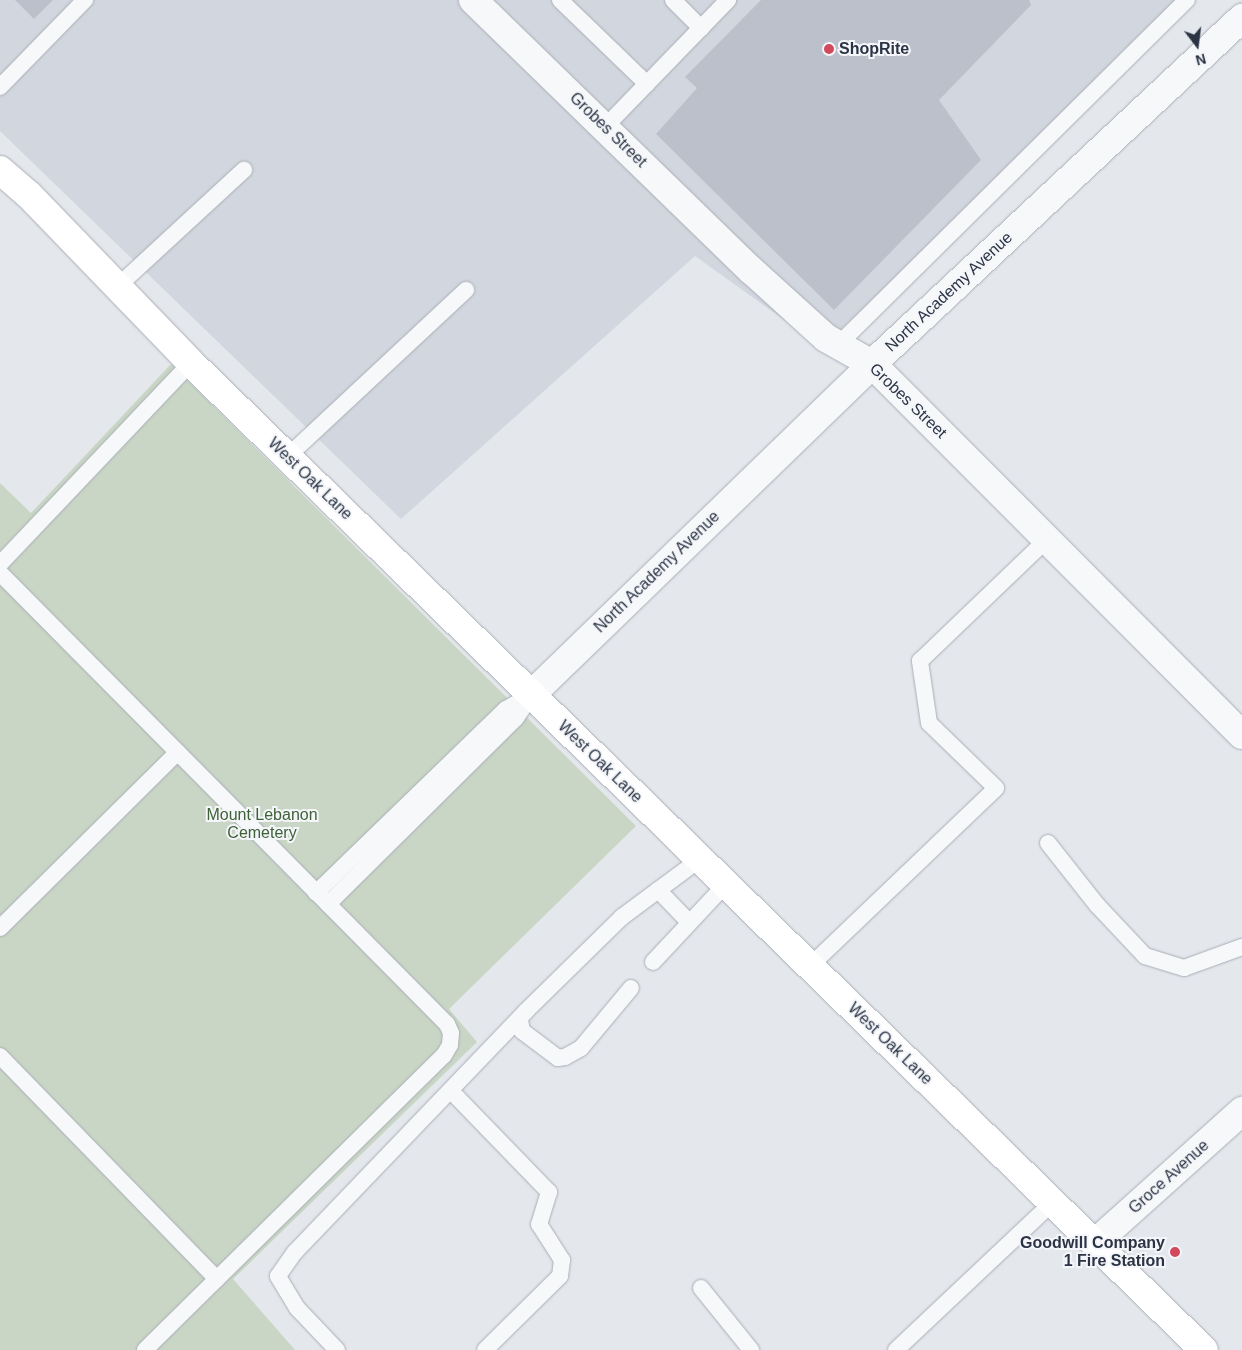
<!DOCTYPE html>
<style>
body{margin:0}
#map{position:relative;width:1242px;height:1350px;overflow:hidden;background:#e4e7ec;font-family:Helvetica,sans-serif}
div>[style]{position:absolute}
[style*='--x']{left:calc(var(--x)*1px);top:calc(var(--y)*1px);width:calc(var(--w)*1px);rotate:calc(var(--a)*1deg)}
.built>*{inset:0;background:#d2d6de}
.green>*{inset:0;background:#c9d6c5}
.building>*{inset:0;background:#bbc0ca}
.roads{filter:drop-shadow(0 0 1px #a9aeb7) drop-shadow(0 0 1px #a9aeb7)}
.service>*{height:16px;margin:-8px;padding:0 8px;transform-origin:8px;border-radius:8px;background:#f7f8fa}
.minor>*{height:28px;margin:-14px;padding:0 14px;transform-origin:14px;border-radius:14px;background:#f7f8fa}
.secondary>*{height:28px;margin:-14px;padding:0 14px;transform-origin:14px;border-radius:14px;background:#fff}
.dots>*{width:14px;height:14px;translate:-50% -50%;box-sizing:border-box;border:2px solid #f4f6f9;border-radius:50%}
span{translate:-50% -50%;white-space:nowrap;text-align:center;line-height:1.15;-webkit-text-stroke:4px #f4f6f9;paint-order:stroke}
.poi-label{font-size:16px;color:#2b3445;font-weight:700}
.left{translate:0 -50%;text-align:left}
.right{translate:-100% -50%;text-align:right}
.street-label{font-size:16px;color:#2b3445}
.park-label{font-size:16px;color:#3f6138}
.north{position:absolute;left:1172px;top:20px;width:50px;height:50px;-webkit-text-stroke:4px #f4f6f9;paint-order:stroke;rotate:165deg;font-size:14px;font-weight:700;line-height:20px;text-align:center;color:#2b3445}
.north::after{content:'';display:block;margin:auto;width:18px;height:22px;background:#2b3445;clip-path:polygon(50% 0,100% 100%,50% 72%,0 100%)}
</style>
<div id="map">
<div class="built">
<div style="clip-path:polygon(0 0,1195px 0,822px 347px,695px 256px,401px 519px,0 131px)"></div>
</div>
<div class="green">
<div style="clip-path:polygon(171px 364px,636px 826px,449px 1009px,477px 1042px,233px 1279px,295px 1350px,0 1350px,0 483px,31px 513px)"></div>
</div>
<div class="building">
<div style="clip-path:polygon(15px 0,53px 0,34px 19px)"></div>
<div style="clip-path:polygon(761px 0,1029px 0,1031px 5px,939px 100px,981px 160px,834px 310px,656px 134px,697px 88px,685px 77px)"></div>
</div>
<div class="roads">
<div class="service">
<div style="--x:560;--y:0;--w:121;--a:44"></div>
<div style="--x:673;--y:0;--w:40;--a:45"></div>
<div style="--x:0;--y:87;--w:122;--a:-45.7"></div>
<div style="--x:605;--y:127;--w:177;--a:-45.9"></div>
<div style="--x:117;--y:287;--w:173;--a:-42.7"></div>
<div style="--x:838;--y:345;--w:491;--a:-44.7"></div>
<div style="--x:287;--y:457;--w:245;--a:-43"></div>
<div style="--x:0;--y:564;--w:277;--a:-46.5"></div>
<div style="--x:0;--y:573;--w:635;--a:45.26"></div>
<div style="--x:447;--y:1024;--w:10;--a:66"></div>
<div style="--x:451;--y:1033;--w:12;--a:95"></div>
<div style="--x:450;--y:1045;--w:12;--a:121"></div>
<div style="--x:444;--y:1055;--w:420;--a:135.4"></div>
<div style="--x:1048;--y:843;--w:79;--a:51.7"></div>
<div style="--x:1097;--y:905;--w:70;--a:46.7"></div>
<div style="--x:1145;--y:956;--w:41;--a:17.1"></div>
<div style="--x:1184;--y:968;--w:62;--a:-19.9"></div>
<div style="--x:658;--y:890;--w:45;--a:45.9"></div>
<div style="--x:316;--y:893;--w:264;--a:-44.1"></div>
<div style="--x:506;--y:709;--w:29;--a:-29"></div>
<div style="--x:328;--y:904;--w:264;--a:-44.7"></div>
<div style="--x:516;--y:718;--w:25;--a:-56"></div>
<div style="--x:0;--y:928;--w:250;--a:-44.7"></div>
<div style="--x:653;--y:962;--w:107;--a:-46.9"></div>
<div style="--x:810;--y:966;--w:257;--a:-43.7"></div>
<div style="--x:996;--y:788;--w:93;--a:-135.9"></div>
<div style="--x:929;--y:723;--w:63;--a:-98.3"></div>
<div style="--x:920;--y:661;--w:176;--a:-43.8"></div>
<div style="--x:520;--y:1020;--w:11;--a:80"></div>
<div style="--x:522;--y:1031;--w:45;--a:36.9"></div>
<div style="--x:558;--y:1058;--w:7;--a:-8"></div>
<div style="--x:565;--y:1057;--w:18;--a:-29"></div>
<div style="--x:581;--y:1048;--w:78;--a:-50.2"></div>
<div style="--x:0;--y:1056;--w:311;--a:45.8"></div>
<div style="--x:451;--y:1091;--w:141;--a:45.9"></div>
<div style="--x:549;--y:1192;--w:34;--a:107"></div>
<div style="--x:539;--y:1224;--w:43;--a:57.4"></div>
<div style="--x:562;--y:1260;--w:16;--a:97"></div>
<div style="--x:560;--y:1276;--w:105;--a:135.4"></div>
<div style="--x:701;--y:1288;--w:80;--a:51.1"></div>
<div style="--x:337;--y:1350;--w:58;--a:-133.6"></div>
<div style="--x:297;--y:1308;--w:37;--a:-121"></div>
<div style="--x:278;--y:1276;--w:29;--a:-55"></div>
<div style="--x:295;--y:1252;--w:334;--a:-46.2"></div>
<div style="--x:526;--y:1011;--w:134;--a:-44.4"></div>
<div style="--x:622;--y:917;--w:97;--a:-36.6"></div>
<div style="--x:896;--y:1350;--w:216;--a:-43.3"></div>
</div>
<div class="minor">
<div style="--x:473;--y:0;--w:388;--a:44.2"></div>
<div style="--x:751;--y:270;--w:101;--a:42.2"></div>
<div style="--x:826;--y:338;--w:53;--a:29.5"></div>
<div style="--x:872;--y:364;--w:524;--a:45.08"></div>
<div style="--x:531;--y:695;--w:475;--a:-44.1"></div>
<div style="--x:872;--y:364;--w:507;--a:-43.08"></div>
<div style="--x:1095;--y:1243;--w:198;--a:-41.9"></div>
</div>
<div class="secondary">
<div style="--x:0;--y:170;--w:38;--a:41"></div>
<div style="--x:29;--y:195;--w:233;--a:46"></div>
<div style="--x:191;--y:363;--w:1414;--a:44.26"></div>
</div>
</div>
<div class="dots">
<div style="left:829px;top:49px;background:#d1495b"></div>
<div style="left:1175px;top:1252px;background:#d1495b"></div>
</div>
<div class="poi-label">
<span class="left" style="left:839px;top:49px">ShopRite</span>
<span class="right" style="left:1165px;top:1252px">Goodwill Company<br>1 Fire Station</span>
</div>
<div class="street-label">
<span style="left:608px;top:130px;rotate:44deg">Grobes Street</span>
<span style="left:949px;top:292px;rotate:-43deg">North Academy Avenue</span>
<span style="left:908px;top:401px;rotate:44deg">Grobes Street</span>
<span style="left:310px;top:479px;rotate:44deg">West Oak Lane</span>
<span style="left:657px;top:572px;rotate:-44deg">North Academy Avenue</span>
<span style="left:600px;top:762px;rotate:44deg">West Oak Lane</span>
<span style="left:890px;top:1044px;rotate:44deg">West Oak Lane</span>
<span style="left:1169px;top:1177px;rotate:-42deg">Groce Avenue</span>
</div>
<div class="park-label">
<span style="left:262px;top:824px">Mount Lebanon<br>Cemetery</span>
</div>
<div class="north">N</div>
</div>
